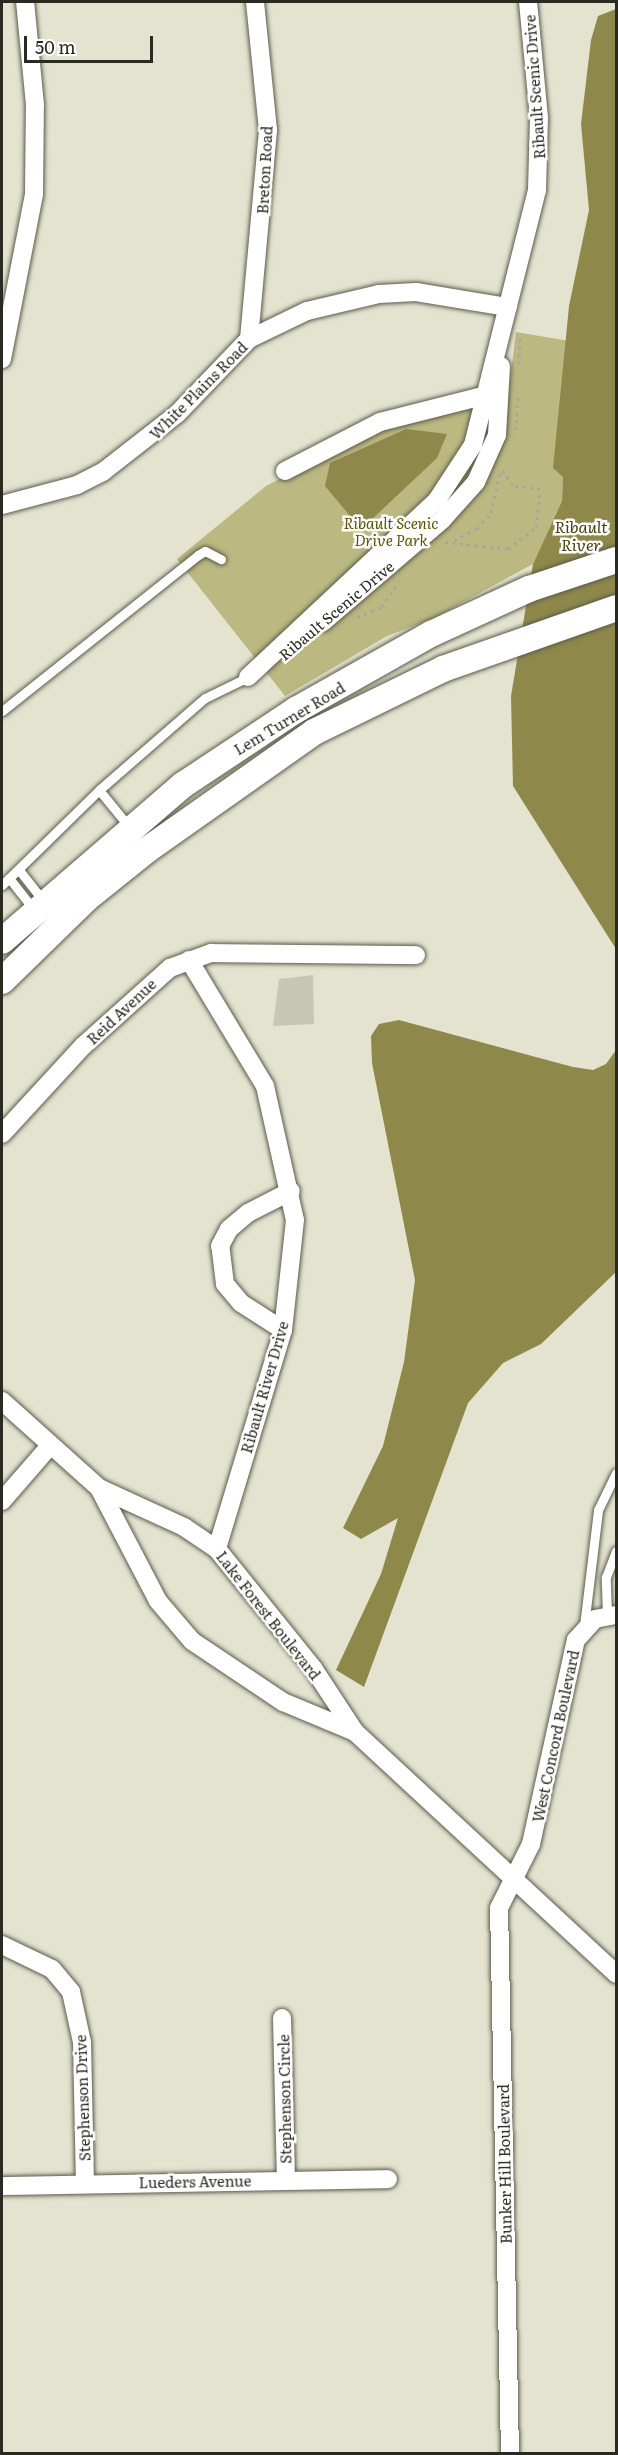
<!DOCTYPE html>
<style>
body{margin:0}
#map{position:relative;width:618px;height:2455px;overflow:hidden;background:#e3e3d0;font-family:Literata,serif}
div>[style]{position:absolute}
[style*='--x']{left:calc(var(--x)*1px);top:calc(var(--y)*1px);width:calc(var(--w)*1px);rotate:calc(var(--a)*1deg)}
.green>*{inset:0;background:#bcb881}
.water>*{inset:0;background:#8e894a}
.building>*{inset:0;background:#c8c7b5}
.path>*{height:3px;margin-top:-1.5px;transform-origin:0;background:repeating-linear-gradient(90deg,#a8a899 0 3px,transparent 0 7.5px)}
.roads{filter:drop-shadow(0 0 2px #5c5b4c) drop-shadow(0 0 2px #5c5b4c)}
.lane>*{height:9px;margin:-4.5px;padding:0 4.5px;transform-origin:4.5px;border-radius:4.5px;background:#fff}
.street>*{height:18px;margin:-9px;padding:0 9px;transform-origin:9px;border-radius:9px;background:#fff}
.secondary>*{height:26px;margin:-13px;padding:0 13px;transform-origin:13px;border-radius:13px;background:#fff}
span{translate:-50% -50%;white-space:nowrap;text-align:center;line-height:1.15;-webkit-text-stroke:5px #fff;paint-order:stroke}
.street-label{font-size:15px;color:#2a2a23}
.park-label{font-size:15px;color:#5a5403;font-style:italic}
.water-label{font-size:16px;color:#45410e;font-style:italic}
.frame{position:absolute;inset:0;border:3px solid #2a2a23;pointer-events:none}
.scale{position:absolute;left:24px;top:36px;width:129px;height:27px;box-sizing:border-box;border:3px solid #2a2a23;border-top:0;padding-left:8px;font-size:18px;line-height:21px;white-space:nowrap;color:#2a2a23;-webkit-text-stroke:4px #fff;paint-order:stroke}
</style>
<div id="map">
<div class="green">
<div style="clip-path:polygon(516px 332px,569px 341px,562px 501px,533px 564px,432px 619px,387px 636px,285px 696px,177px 559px,266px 486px,346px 444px,402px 421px,463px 407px,506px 412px)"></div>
</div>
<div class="water">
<div style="clip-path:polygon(616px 9px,616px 949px,513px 786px,511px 696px,533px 564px,562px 501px,563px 477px,553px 468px,569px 306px,589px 210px,581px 124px,591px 40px,598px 16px)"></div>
<div style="clip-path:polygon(406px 429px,447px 434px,437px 458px,370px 521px,350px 516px,325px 486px,330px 463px)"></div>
<div style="clip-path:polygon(399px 1020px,573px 1067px,593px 1070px,606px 1064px,616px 1050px,616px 1272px,541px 1344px,503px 1363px,468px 1403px,364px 1687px,336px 1670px,381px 1574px,398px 1518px,361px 1539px,343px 1528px,383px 1446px,404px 1362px,415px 1280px,372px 1063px,371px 1036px,379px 1024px)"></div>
</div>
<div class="building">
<div style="clip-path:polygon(313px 975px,314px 1024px,273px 1026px,279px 979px)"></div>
</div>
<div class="path">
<div style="--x:519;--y:364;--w:29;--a:-88"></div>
<div style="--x:516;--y:430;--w:38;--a:-87"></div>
<div style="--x:454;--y:540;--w:25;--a:-26"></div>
<div style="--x:477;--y:529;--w:21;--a:-49"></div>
<div style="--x:491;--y:513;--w:42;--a:-77.6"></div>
<div style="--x:445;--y:542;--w:63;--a:6.3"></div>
<div style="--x:508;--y:549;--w:36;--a:-38"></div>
<div style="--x:536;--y:527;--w:38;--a:-84"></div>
<div style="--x:540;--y:489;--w:27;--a:-172"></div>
<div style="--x:513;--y:485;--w:20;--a:-127"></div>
<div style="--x:357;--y:617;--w:27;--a:-22"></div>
<div style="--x:382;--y:607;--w:31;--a:-57"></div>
</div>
<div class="roads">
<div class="lane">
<div style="--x:2;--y:711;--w:251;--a:-38.5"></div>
<div style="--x:198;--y:555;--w:8;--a:-30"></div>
<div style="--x:205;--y:551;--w:18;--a:27"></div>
<div style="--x:131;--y:829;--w:50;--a:-129.4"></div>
<div style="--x:99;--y:790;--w:140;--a:-41"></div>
<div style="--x:205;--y:698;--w:48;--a:-26"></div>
<div style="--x:19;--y:870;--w:42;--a:51.8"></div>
<div style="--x:9;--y:878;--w:42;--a:51.8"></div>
<div style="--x:2;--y:885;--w:136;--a:-44.4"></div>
<div style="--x:607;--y:1615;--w:38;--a:-92"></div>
<div style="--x:606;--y:1577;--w:28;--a:-69"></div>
<div style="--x:584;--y:1626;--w:117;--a:-83.1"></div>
<div style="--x:598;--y:1510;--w:41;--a:-64.1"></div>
</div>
<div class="street">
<div style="--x:249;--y:339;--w:210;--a:-84.8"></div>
<div style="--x:268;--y:130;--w:129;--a:-95.8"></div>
<div style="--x:2;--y:359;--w:168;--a:-79"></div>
<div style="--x:34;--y:194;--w:89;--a:-89.4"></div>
<div style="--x:35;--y:105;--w:103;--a:-95.5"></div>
<div style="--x:285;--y:471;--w:107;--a:-27.3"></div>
<div style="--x:380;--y:422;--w:110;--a:-14.2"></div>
<div style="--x:2;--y:505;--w:78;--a:-14.9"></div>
<div style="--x:77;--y:485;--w:30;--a:-27"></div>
<div style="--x:104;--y:471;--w:93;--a:-38"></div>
<div style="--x:177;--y:414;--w:104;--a:-46.2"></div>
<div style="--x:249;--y:339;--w:64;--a:-25.8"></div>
<div style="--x:307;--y:311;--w:74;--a:-13.3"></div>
<div style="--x:379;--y:294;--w:37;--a:-3"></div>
<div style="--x:416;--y:292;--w:93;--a:9.3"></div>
<div style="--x:323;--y:622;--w:157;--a:-40.6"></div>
<div style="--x:442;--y:520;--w:51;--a:-48.2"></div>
<div style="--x:476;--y:482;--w:51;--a:-65.9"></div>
<div style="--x:497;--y:435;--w:69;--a:-86.7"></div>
<div style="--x:248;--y:677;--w:259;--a:-43.1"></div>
<div style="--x:437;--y:500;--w:66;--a:-56.8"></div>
<div style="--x:473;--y:445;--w:263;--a:-75.9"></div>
<div style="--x:537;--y:190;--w:72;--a:-88.4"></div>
<div style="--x:539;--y:118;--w:117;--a:-95.4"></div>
<div style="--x:189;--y:960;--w:147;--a:58.9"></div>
<div style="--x:265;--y:1086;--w:137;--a:77.4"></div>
<div style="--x:295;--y:1220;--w:111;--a:96.2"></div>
<div style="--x:283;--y:1330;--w:229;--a:106.8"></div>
<div style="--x:2;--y:1134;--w:120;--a:-47.4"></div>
<div style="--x:83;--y:1046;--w:117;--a:-41.9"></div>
<div style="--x:170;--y:968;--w:44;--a:-20.1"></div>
<div style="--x:211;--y:953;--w:205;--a:0.6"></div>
<div style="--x:283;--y:1330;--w:50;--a:-147.3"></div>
<div style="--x:241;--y:1303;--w:25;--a:-130"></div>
<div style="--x:225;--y:1284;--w:38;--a:-97"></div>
<div style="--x:220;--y:1246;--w:19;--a:-62"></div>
<div style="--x:229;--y:1229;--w:25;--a:-40"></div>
<div style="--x:248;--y:1213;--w:48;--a:-27.1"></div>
<div style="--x:2;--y:1401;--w:130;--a:41.9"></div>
<div style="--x:99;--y:1488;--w:94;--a:24.6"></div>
<div style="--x:184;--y:1527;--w:40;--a:34"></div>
<div style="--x:217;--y:1549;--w:153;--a:51.1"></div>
<div style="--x:313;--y:1668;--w:77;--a:56.7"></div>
<div style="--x:355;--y:1732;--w:356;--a:42.8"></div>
<div style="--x:99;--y:1488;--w:127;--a:62.4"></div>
<div style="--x:158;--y:1601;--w:52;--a:49.6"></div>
<div style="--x:192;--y:1641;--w:110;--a:33.8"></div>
<div style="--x:283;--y:1702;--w:78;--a:22.6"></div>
<div style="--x:2;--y:1501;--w:72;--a:-49"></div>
<div style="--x:2;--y:1945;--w:55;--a:25.6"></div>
<div style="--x:52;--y:1969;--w:30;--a:50"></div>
<div style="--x:71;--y:1992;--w:51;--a:77.6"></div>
<div style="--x:82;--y:2042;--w:141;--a:88.8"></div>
<div style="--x:282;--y:2018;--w:161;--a:88.6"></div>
<div style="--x:2;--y:2186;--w:386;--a:-1"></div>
<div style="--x:510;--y:2454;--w:546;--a:-91.15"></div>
<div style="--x:499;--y:1908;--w:72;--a:-63.4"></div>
<div style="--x:531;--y:1844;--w:209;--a:-77.6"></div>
<div style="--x:576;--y:1640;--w:28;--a:-48"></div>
<div style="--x:595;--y:1619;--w:21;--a:-11"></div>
</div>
<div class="secondary">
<div style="--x:2;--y:941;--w:239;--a:-40.8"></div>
<div style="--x:183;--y:785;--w:136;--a:-33.6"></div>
<div style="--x:296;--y:710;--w:155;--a:-29.4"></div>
<div style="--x:431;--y:634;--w:108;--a:-24.7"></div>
<div style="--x:529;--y:589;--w:92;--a:-18.4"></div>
<div style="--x:2;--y:981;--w:119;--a:-44.3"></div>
<div style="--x:87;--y:898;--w:77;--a:-38.7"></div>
<div style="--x:147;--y:850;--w:204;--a:-35.2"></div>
<div style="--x:314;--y:732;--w:144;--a:-26"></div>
<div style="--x:443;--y:669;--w:183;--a:-19.4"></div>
</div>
</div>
<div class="street-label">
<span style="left:534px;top:87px;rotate:-94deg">Ribault Scenic Drive</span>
<span style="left:264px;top:170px;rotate:-87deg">Breton Road</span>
<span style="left:198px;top:390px;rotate:-45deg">White Plains Road</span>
<span style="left:336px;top:610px;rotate:-40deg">Ribault Scenic Drive</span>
<span style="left:289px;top:718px;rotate:-31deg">Lem Turner Road</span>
<span style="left:121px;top:1011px;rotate:-43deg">Reid Avenue</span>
<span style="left:264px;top:1387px;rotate:-74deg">Ribault River Drive</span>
<span style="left:269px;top:1615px;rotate:52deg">Lake Forest Boulevard</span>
<span style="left:555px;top:1736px;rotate:-78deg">West Concord Boulevard</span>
<span style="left:82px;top:2098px;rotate:-92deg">Stephenson Drive</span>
<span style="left:284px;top:2099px;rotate:-91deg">Stephenson Circle</span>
<span style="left:504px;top:2164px;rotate:-91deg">Bunker Hill Boulevard</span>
<span style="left:195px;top:2181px;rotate:-1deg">Lueders Avenue</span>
</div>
<div class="park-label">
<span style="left:391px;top:531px">Ribault Scenic<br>Drive Park</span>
</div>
<div class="water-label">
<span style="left:581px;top:535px">Ribault<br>River</span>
</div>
<div class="frame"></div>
<div class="scale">50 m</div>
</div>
